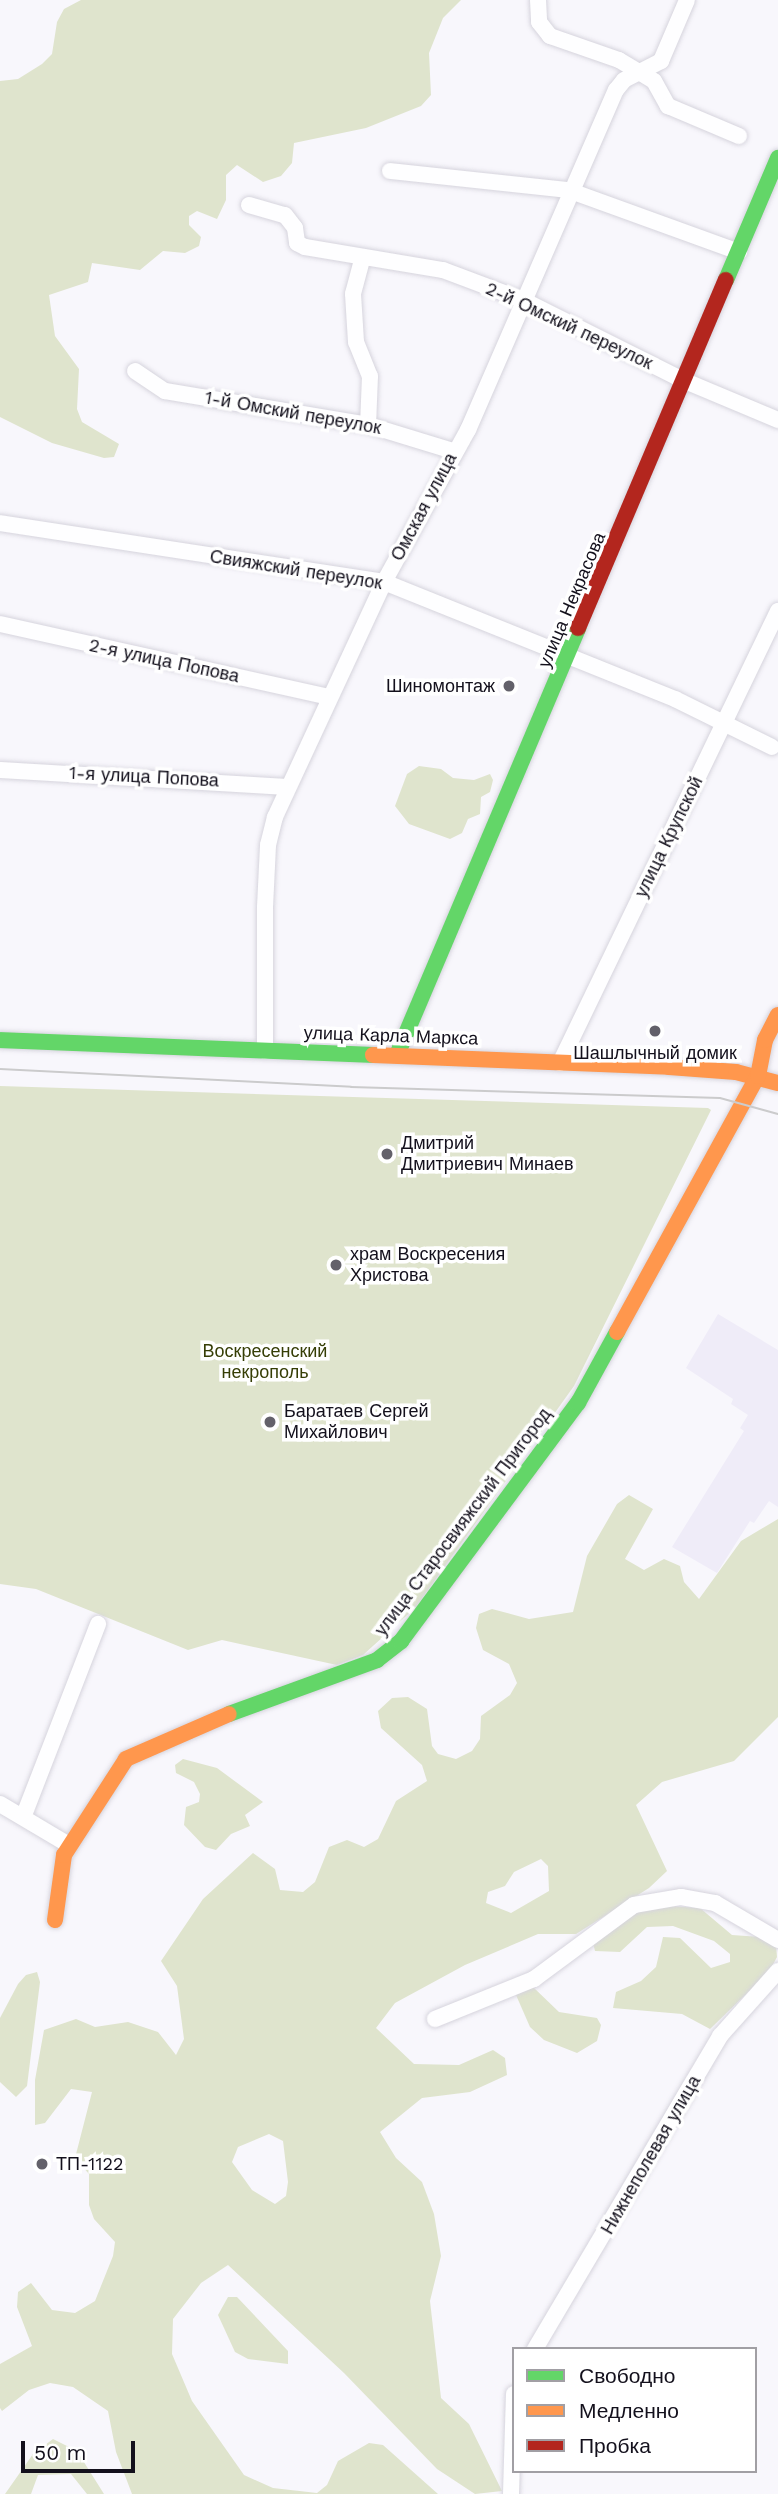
<!DOCTYPE html>
<meta charset="utf-8">
<style>
body{margin:0}
#map{position:relative;width:778px;height:2494px;overflow:hidden;background:#f8f7fc;font-family:"Work Sans",sans-serif}
div>[style]{position:absolute}
[style*='--x']{left:calc(var(--x)*1px);top:calc(var(--y)*1px);width:calc(var(--w)*1px);rotate:calc(var(--a)*1deg)}
.built>*{inset:0;background:#efecf8}
.green>*{inset:0;background:#dfe4cd}
.roads{filter:drop-shadow(0 0 2px #d6d4dd) drop-shadow(0 0 2px #d6d4dd)}
.street>*{height:16px;margin:-8px;padding:0 8px;transform-origin:8px;border-radius:8px;background:#fefeff}
.fast>*{height:16px;margin:-8px;padding:0 8px;transform-origin:8px;border-radius:8px;background:#63d668}
.slow>*{height:16px;margin:-8px;padding:0 8px;transform-origin:8px;border-radius:8px;background:#ff974d}
.jam>*{height:16px;margin:-8px;padding:0 8px;transform-origin:8px;border-radius:8px;background:#b3261e}
.tram>*{height:2px;margin:-1px;padding:0 1px;transform-origin:1px;border-radius:1px;background:#cbcbcc}
.dots>*{width:19px;height:19px;translate:-50% -50%;box-sizing:border-box;border:4px solid #fff;border-radius:50%}
span{translate:-50% -50%;white-space:nowrap;text-align:center;line-height:1.15;-webkit-text-stroke:7px #fff;paint-order:stroke}
.street-label{font-size:18px;color:#13101c}
.poi-label{font-size:18px;color:#13101c}
.right{translate:-100% -50%;text-align:right}
.left{translate:0 -50%;text-align:left}
.park-label{font-size:18px;color:#363e06}
.legend{position:absolute;left:512px;top:2347px;width:245px;height:126px;box-sizing:border-box;background:#fff;border:2px solid #a19fa4;margin:0;padding:9px 12px;list-style:none;font-size:21px;color:#13101c}
.legend li{display:flex;align-items:center;gap:14px;height:35px}
.legend b{width:35px;border:2px solid #a19fa4}
.scale{position:absolute;left:21px;top:2441px;width:114px;height:32px;box-sizing:border-box;border:4px solid #13101c;border-top:0;padding-left:9px;font-size:21px;line-height:24px;white-space:nowrap;color:#13101c;-webkit-text-stroke:5px #fff;paint-order:stroke}
</style>
<div id="map">
<div class="built">
<div style="clip-path:polygon(718px 1314px,778px 1350px,778px 1507px,769px 1501px,754px 1523px,750px 1521px,717px 1573px,672px 1547px,744px 1431px,740px 1428px,748px 1415px,731px 1404px,733px 1399px,686px 1368px)"></div>
</div>
<div class="green">
<div style="clip-path:polygon(81px 0,461px 0,443px 18px,429px 53px,431px 95px,421px 106px,366px 128px,294px 143px,292px 163px,281px 176px,263px 182px,237px 165px,226px 175px,226px 200px,217px 219px,197px 211px,189px 216px,189px 225px,201px 237px,199px 246px,185px 253px,163px 251px,140px 270px,92px 263px,88px 282px,49px 295px,55px 336px,79px 369px,77px 409px,82px 422px,119px 444px,114px 457px,104px 458px,52px 443px,0 417px,0 81px,18px 79px,42px 64px,52px 54px,57px 22px,64px 9px)"></div>
<div style="clip-path:polygon(419px 766px,441px 769px,453px 778px,474px 780px,490px 774px,493px 780px,490px 792px,481px 797px,480px 814px,468px 819px,462px 833px,450px 839px,409px 824px,395px 806px,407px 774px)"></div>
<div style="clip-path:polygon(0 1086px,708px 1108px,711px 1110px,574px 1386px,415px 1608px,363px 1655px,337px 1665px,222px 1640px,188px 1650px,36px 1589px,0 1584px)"></div>
<div style="clip-path:polygon(evenodd,629px 1495px,653px 1509px,625px 1559px,644px 1570px,664px 1559px,680px 1566px,684px 1582px,699px 1599px,741px 1541px,778px 1519px,778px 1717px,734px 1761px,662px 1782px,636px 1805px,667px 1871px,649px 1888px,576px 1934px,538px 1934px,465px 1965px,395px 2003px,376px 2028px,414px 2064px,459px 2065px,493px 2050px,505px 2058px,507px 2075px,470px 2092px,422px 2098px,380px 2132px,396px 2158px,422px 2182px,434px 2214px,441px 2256px,430px 2301px,441px 2398px,469px 2424px,502px 2491px,475px 2494px,437px 2469px,344px 2373px,228px 2265px,201px 2283px,173px 2319px,172px 2354px,192px 2401px,244px 2475px,273px 2488px,317px 2493px,327px 2485px,338px 2461px,369px 2443px,383px 2445px,438px 2494px,132px 2494px,116px 2452px,108px 2411px,73px 2387px,50px 2383px,29px 2390px,2px 2411px,0 2408px,0 2364px,32px 2346px,17px 2307px,18px 2292px,31px 2283px,52px 2310px,75px 2313px,95px 2301px,113px 2256px,115px 2242px,94px 2219px,89px 2205px,89px 2174px,75px 2158px,92px 2092px,71px 2089px,45px 2123px,35px 2125px,35px 2080px,44px 2030px,76px 2019px,95px 2027px,128px 2022px,158px 2032px,176px 2055px,184px 2039px,177px 1986px,161px 1961px,203px 1899px,253px 1853px,275px 1869px,280px 1890px,303px 1892px,315px 1882px,329px 1847px,347px 1840px,364px 1847px,378px 1839px,396px 1801px,427px 1781px,422px 1765px,381px 1728px,378px 1711px,392px 1698px,408px 1697px,427px 1709px,432px 1746px,438px 1754px,456px 1759px,472px 1751px,480px 1739px,481px 1716px,510px 1695px,517px 1683px,509px 1664px,483px 1650px,476px 1628px,479px 1614px,492px 1609px,529px 1619px,573px 1612px,587px 1556px,617px 1504px,629px 1495px,541px 1859px,548px 1866px,549px 1891px,511px 1913px,486px 1903px,488px 1892px,505px 1886px,514px 1872px,541px 1859px,629px 1495px,269px 2134px,283px 2141px,288px 2182px,286px 2196px,275px 2204px,252px 2190px,232px 2162px,238px 2147px,269px 2134px)"></div>
<div style="clip-path:polygon(183px 1759px,217px 1768px,263px 1802px,245px 1815px,250px 1826px,231px 1834px,216px 1850px,205px 1847px,184px 1825px,186px 1807px,199px 1802px,200px 1794px,194px 1782px,176px 1773px,175px 1765px)"></div>
<div style="clip-path:polygon(654px 1905px,700px 1908px,732px 1935px,761px 1937px,776px 1945px,777px 1957px,769px 1972px,710px 2029px,682px 2014px,613px 2008px,616px 1992px,641px 1981px,656px 1967px,663px 1937px,680px 1938px,711px 1968px,730px 1962px,730px 1954px,714px 1941px,673px 1926px,647px 1927px,620px 1952px,595px 1951px,593px 1943px,609px 1924px)"></div>
<div style="clip-path:polygon(37px 1972px,40px 1982px,27px 2086px,16px 2097px,0 2082px,0 2018px,18px 1984px,26px 1975px)"></div>
<div style="clip-path:polygon(533px 1987px,559px 2012px,597px 2018px,601px 2025px,597px 2041px,577px 2053px,544px 2040px,530px 2027px,516px 1995px)"></div>
<div style="clip-path:polygon(228px 2297px,237px 2297px,288px 2351px,288px 2364px,248px 2359px,235px 2352px,218px 2315px)"></div>
<div style="clip-path:polygon(53px 2439px,77px 2451px,104px 2494px,87px 2494px,71px 2474px,38px 2475px,31px 2494px,5px 2494px,33px 2454px)"></div>
</div>
<div class="roads">
<div class="street">
<div style="--x:538;--y:0;--w:22;--a:87"></div>
<div style="--x:539;--y:22;--w:18;--a:52"></div>
<div style="--x:550;--y:36;--w:73;--a:19.2"></div>
<div style="--x:619;--y:60;--w:41;--a:31"></div>
<div style="--x:654;--y:81;--w:29;--a:61"></div>
<div style="--x:668;--y:106;--w:77;--a:22.9"></div>
<div style="--x:390;--y:171;--w:179;--a:6.1"></div>
<div style="--x:568;--y:190;--w:182;--a:19.9"></div>
<div style="--x:249;--y:205;--w:37;--a:16"></div>
<div style="--x:285;--y:215;--w:16;--a:52"></div>
<div style="--x:295;--y:228;--w:15;--a:82"></div>
<div style="--x:297;--y:243;--w:9;--a:27"></div>
<div style="--x:305;--y:247;--w:140;--a:9.5"></div>
<div style="--x:443;--y:270;--w:88;--a:20.7"></div>
<div style="--x:525;--y:301;--w:179;--a:26.6"></div>
<div style="--x:685;--y:381;--w:101;--a:22.8"></div>
<div style="--x:362;--y:260;--w:35;--a:105"></div>
<div style="--x:353;--y:294;--w:48;--a:86.4"></div>
<div style="--x:356;--y:342;--w:37;--a:68"></div>
<div style="--x:370;--y:376;--w:49;--a:92.3"></div>
<div style="--x:135;--y:371;--w:36;--a:34"></div>
<div style="--x:165;--y:391;--w:206;--a:9.5"></div>
<div style="--x:368;--y:425;--w:89;--a:17"></div>
<div style="--x:0;--y:523;--w:389;--a:8.7"></div>
<div style="--x:384;--y:582;--w:314;--a:21.9"></div>
<div style="--x:675;--y:699;--w:108;--a:26.3"></div>
<div style="--x:0;--y:624;--w:336;--a:12.5"></div>
<div style="--x:0;--y:770;--w:288;--a:3.4"></div>
<div style="--x:265;--y:1051;--w:144;--a:-90"></div>
<div style="--x:265;--y:907;--w:62;--a:-87.2"></div>
<div style="--x:268;--y:845;--w:29;--a:-76"></div>
<div style="--x:275;--y:817;--w:259;--a:-65.1"></div>
<div style="--x:384;--y:582;--w:174;--a:-61.1"></div>
<div style="--x:468;--y:430;--w:371;--a:-66.5"></div>
<div style="--x:616;--y:90;--w:13;--a:-51"></div>
<div style="--x:624;--y:80;--w:42;--a:-27.2"></div>
<div style="--x:661;--y:61;--w:66;--a:-66.9"></div>
<div style="--x:560;--y:1063;--w:502;--a:-64.25"></div>
<div style="--x:0;--y:1804;--w:80;--a:30.7"></div>
<div style="--x:24;--y:1815;--w:205;--a:-68.8"></div>
<div style="--x:435;--y:2019;--w:107;--a:-22"></div>
<div style="--x:534;--y:1979;--w:124;--a:-36.5"></div>
<div style="--x:634;--y:1905;--w:48;--a:-9.7"></div>
<div style="--x:681;--y:1897;--w:35;--a:10"></div>
<div style="--x:715;--y:1903;--w:73;--a:30.4"></div>
<div style="--x:535;--y:2349;--w:364;--a:-59.4"></div>
<div style="--x:720;--y:2036;--w:87;--a:-48.3"></div>
<div style="--x:511;--y:2494;--w:100;--a:-88.3"></div>
</div>
<div class="fast">
<div style="--x:726;--y:280;--w:133;--a:-66.9"></div>
<div style="--x:0;--y:1040;--w:373;--a:2.3"></div>
<div style="--x:397;--y:1055;--w:464;--a:-67"></div>
<div style="--x:229;--y:1714;--w:158;--a:-20"></div>
<div style="--x:377;--y:1660;--w:31;--a:-38"></div>
<div style="--x:401;--y:1641;--w:297;--a:-53.4"></div>
<div style="--x:578;--y:1403;--w:81;--a:-61.2"></div>
</div>
<div class="slow">
<div style="--x:373;--y:1055;--w:296;--a:2.3"></div>
<div style="--x:669;--y:1067;--w:67;--a:4.3"></div>
<div style="--x:736;--y:1072;--w:43;--a:14.7"></div>
<div style="--x:617;--y:1332;--w:292;--a:-61.2"></div>
<div style="--x:758;--y:1076;--w:37;--a:-79"></div>
<div style="--x:765;--y:1040;--w:28;--a:-63"></div>
<div style="--x:55;--y:1920;--w:66;--a:-82.1"></div>
<div style="--x:64;--y:1855;--w:114;--a:-57.1"></div>
<div style="--x:126;--y:1759;--w:112;--a:-23.6"></div>
</div>
<div class="jam">
<div style="--x:578;--y:628;--w:378;--a:-67"></div>
</div>
</div>
<div class="tram">
<div style="--x:0;--y:1069;--w:351;--a:2.9"></div>
<div style="--x:351;--y:1087;--w:369;--a:1.7"></div>
<div style="--x:720;--y:1098;--w:60;--a:15.4"></div>
</div>
<div class="dots">
<div style="left:509px;top:686px;background:#63616a"></div>
<div style="left:655px;top:1031px;background:#63616a"></div>
<div style="left:387px;top:1154px;background:#63616a"></div>
<div style="left:336px;top:1265px;background:#63616a"></div>
<div style="left:270px;top:1422px;background:#63616a"></div>
<div style="left:42px;top:2164px;background:#63616a"></div>
</div>
<div class="street-label">
<span style="left:569px;top:326px;rotate:25deg">2-й Омский переулок</span>
<span style="left:293px;top:413px;rotate:10deg">1-й Омский переулок</span>
<span style="left:424px;top:507px;rotate:-62deg">Омская улица</span>
<span style="left:296px;top:570px;rotate:9deg">Свияжский переулок</span>
<span style="left:572px;top:600px;rotate:-67deg">улица Некрасова</span>
<span style="left:164px;top:661px;rotate:12deg">2-я улица Попова</span>
<span style="left:144px;top:777px;rotate:3deg">1-я улица Попова</span>
<span style="left:669px;top:837px;rotate:-64deg">улица Крупской</span>
<span style="left:391px;top:1036px;rotate:2deg">улица Карла Маркса</span>
<span style="left:463px;top:1522px;rotate:-53deg">улица Старосвияжский Пригород</span>
<span style="left:651px;top:2155px;rotate:-60deg">Нижнеполевая улица</span>
</div>
<div class="poi-label">
<span class="right" style="left:495px;top:686px">Шиномонтаж</span>
<span style="left:655px;top:1053px">Шашлычный домик</span>
<span class="left" style="left:401px;top:1154px">Дмитрий<br>Дмитриевич Минаев</span>
<span class="left" style="left:350px;top:1265px">храм Воскресения<br>Христова</span>
<span class="left" style="left:284px;top:1422px">Баратаев Сергей<br>Михайлович</span>
<span class="left" style="left:56px;top:2164px">ТП-1122</span>
</div>
<div class="park-label">
<span style="left:265px;top:1362px">Воскресенский<br>некрополь</span>
</div>
<ul class="legend">
<li><b style="height:9px;background:#63d668"></b>Свободно</li>
<li><b style="height:9px;background:#ff974d"></b>Медленно</li>
<li><b style="height:9px;background:#b3261e"></b>Пробка</li>
</ul>
<div class="scale">50 m</div>
</div>
